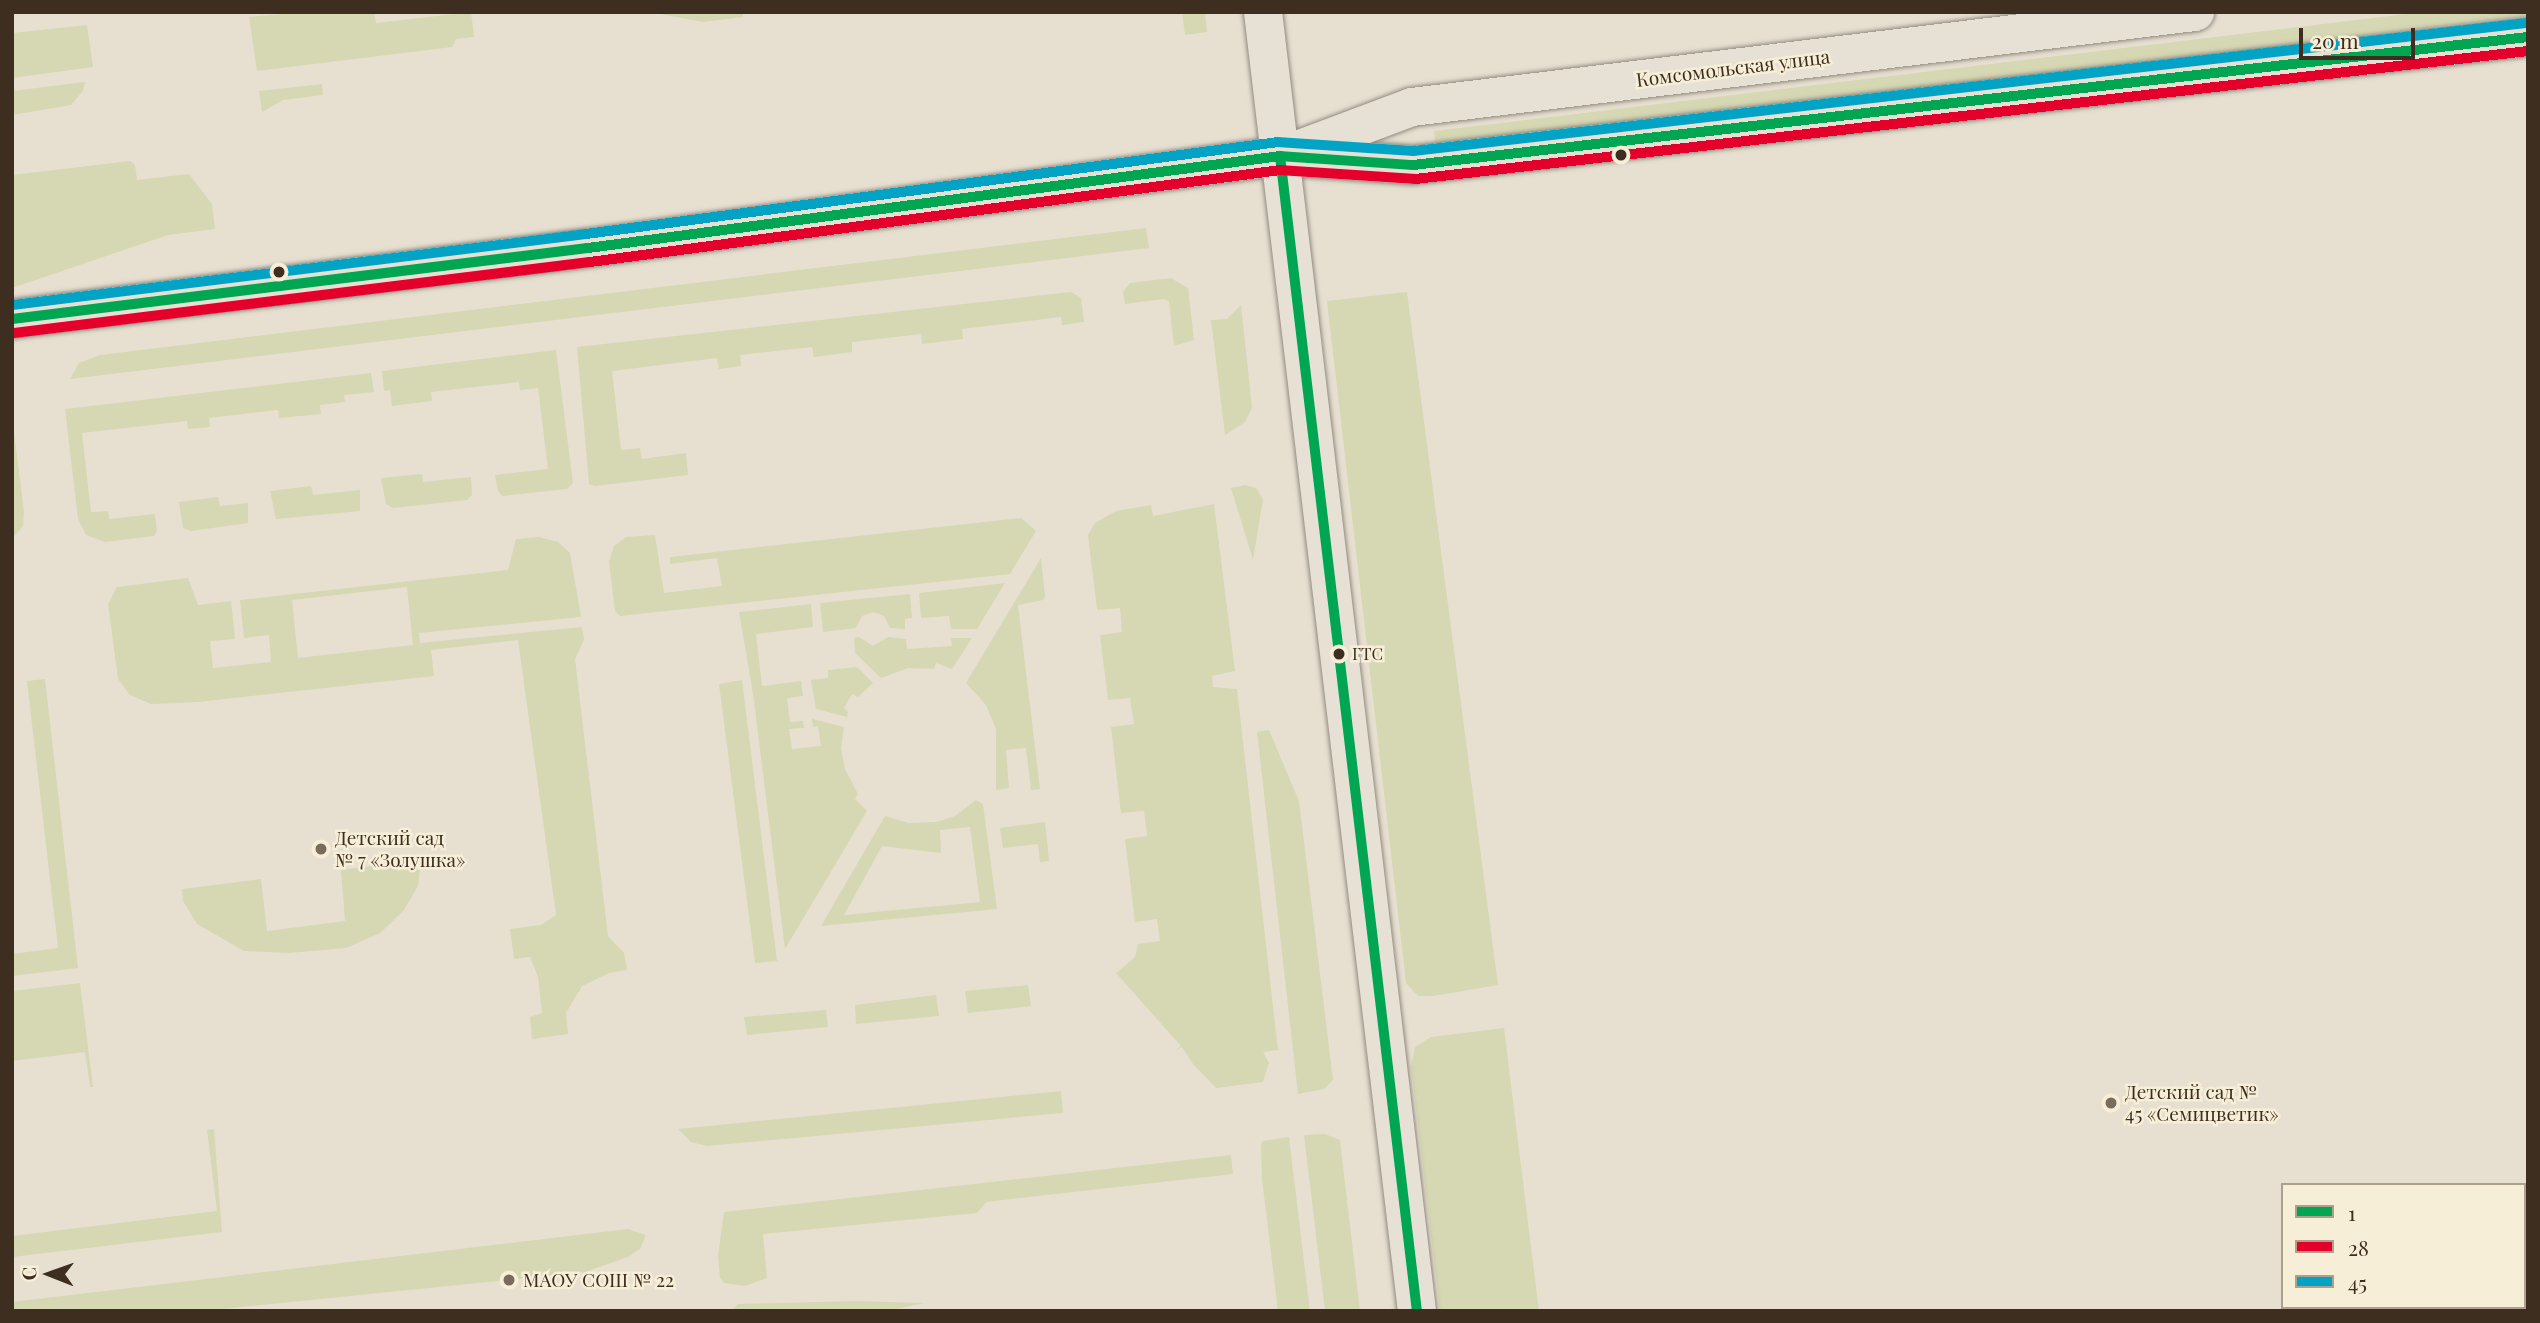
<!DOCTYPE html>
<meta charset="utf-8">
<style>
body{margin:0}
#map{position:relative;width:2540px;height:1323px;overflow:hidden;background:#e7e0d1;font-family:"Playfair Display",serif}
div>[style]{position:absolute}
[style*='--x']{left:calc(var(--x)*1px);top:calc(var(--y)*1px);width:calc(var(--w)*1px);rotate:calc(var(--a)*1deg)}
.green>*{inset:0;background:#d6d7b3}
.roads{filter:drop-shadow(0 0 2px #928b80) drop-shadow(0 0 2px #928b80)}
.major>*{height:38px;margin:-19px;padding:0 19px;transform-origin:19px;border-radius:19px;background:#e6e1d4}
.bus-1>*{height:10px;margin:-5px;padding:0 5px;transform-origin:5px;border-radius:5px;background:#00a651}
.bus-2>*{height:10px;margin:-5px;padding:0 5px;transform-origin:5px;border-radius:5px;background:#e4002b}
.bus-3>*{height:10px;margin:-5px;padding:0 5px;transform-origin:5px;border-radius:5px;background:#03a3c5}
.dots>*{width:19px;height:19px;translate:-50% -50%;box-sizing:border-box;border:4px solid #f7eed8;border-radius:50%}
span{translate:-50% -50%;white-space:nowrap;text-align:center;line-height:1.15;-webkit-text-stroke:5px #f7eed8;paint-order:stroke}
.bus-label{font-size:17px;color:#3d2e20}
.left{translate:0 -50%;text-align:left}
.street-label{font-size:19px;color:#3d2e20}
.poi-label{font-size:19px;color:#3d2e20}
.frame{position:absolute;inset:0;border:14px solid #3d2e20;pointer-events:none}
.legend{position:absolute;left:2281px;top:1183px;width:245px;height:126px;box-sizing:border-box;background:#f7eed8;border:2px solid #ada18e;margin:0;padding:9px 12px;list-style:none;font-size:21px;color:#3d2e20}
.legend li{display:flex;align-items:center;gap:14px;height:35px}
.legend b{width:35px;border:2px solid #ada18e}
.north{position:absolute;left:14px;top:1239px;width:70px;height:70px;-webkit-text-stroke:5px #f7eed8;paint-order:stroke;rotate:271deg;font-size:19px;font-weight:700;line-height:28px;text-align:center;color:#3d2e20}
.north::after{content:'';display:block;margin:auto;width:24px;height:32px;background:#3d2e20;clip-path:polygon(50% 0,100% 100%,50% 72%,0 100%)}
.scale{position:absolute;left:2299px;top:28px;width:116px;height:32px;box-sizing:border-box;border:4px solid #3d2e20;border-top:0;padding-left:9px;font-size:21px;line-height:24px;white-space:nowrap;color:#3d2e20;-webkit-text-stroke:5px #f7eed8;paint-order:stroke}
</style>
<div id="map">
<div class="green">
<div style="clip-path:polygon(303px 12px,374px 12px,376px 23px,471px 12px,474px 37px,456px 39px,452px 47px,257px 71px,249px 17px)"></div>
<div style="clip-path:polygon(650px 12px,743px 12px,743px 17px,703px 22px)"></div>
<div style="clip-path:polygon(1182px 12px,1205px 12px,1207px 32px,1185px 35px)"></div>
<div style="clip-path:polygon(2422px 12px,2528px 12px,2528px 16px,1436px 147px,1434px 131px)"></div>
<div style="clip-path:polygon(87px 25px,93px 67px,12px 78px,12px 33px)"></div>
<div style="clip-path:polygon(85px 82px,83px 91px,71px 105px,12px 115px,12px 91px)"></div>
<div style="clip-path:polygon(322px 84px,323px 95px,283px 100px,262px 112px,259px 91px)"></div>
<div style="clip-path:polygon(130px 161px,135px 165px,137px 180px,189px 174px,212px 204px,215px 229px,168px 235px,12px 288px,12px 175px)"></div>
<div style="clip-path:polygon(1146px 228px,1149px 248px,70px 379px,79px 363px,100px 355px)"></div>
<div style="clip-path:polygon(1171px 278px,1188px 288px,1194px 340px,1174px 346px,1169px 301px,1164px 299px,1125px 304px,1123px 292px,1130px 283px)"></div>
<div style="clip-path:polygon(1071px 292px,1081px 298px,1084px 322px,1062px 325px,1061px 317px,962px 329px,963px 339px,922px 344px,921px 334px,852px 342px,852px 352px,814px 357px,812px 347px,740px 355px,741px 366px,719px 369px,717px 358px,612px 371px,621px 450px,640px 448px,642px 459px,686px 453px,688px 475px,595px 486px,589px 484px,577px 347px)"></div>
<div style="clip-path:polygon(1407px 292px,1498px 985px,1433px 996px,1418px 996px,1406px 983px,1327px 301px)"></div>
<div style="clip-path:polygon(1241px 305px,1252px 408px,1245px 422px,1225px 435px,1211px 320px,1227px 319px)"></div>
<div style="clip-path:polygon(556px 350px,573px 483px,567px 489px,502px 496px,498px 491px,495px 475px,548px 469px,538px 388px,520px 390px,519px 382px,431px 392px,432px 401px,392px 406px,390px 390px,384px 391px,382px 371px)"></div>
<div style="clip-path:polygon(371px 373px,374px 392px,344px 395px,345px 402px,320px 405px,321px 414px,279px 418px,278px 410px,209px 418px,210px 427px,188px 429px,187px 421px,82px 433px,91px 512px,108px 511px,109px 519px,155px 514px,157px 531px,154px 536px,105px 542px,86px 535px,78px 519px,65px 409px)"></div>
<div style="clip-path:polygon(12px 415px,24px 512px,23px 526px,12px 539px)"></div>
<div style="clip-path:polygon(422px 474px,423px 482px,471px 477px,472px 495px,467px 500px,393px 508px,386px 504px,381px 478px)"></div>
<div style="clip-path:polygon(1245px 485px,1256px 488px,1263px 499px,1253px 560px,1231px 488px)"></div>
<div style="clip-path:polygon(311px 486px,313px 495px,360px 490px,360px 511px,276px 519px,270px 491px)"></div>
<div style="clip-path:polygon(218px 497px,220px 506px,248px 503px,248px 523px,191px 531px,183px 528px,179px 502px)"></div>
<div style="clip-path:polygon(1214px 504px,1235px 671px,1212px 676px,1213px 687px,1237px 689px,1278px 1050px,1263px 1052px,1269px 1063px,1263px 1082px,1216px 1088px,1193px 1064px,1182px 1047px,1175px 1051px,1181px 1046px,1116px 973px,1135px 957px,1138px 944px,1160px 941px,1157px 919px,1135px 922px,1125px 839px,1147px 836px,1144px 811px,1121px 813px,1111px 727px,1134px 724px,1130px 698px,1108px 700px,1100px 635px,1122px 632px,1120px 608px,1097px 610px,1088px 535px,1095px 523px,1116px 511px,1151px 505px,1153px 516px)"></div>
<div style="clip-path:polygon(1021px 518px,1036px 531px,1010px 574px,620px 616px,615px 611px,609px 562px,614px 546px,626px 537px,655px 535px,664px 593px,722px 586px,717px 558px,670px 564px,670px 557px)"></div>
<div style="clip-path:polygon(evenodd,539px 537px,558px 542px,570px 553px,581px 617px,419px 633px,420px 643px,582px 627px,584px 640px,575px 659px,608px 936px,624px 953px,627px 970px,609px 973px,582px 986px,566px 1013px,568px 1034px,532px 1039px,530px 1017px,542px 1013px,538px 977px,530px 957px,514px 959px,510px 929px,541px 925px,556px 915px,518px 640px,431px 650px,434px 676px,198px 702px,151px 704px,130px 695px,118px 679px,108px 604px,117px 587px,188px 578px,198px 605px,231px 601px,235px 639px,210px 641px,213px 668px,271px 662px,269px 635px,244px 638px,240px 600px,508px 570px,516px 539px,539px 537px,407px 587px,413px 645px,298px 658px,292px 600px,407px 587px)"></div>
<div style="clip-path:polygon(1041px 558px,1045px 597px,1043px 600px,1018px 605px,1040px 789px,1031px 790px,1026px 748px,1006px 750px,1009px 788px,996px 790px,996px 729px,986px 705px,966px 683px)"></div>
<div style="clip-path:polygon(1005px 583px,977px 629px,951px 629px,949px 616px,921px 618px,919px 593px)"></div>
<div style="clip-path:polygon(910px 594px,912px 618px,905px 619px,905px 629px,890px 628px,884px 616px,873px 612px,862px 616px,856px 628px,823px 632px,820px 603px)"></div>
<div style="clip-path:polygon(811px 604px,813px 627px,756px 634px,762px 686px,801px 681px,803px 696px,787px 698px,790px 722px,803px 721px,804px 728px,789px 729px,792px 749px,821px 746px,818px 726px,813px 727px,812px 719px,844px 727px,841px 749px,845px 769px,858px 794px,855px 799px,867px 811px,785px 949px,753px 694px,739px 612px)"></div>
<div style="clip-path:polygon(859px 637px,873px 646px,888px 637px,906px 639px,907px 649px,952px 646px,951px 638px,972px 638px,952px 669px,936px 663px,934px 669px,908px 668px,881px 678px,855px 653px,854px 638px)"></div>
<div style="clip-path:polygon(857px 667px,873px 683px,858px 697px,852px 694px,844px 708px,848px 712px,847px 717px,816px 709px,811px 680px,828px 678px,828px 670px)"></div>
<div style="clip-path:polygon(45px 679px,78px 968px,12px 976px,12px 954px,58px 948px,27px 681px)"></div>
<div style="clip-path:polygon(742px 680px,777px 961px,755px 963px,719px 684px)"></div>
<div style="clip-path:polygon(1269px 730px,1299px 801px,1333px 1080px,1324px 1089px,1298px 1094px,1257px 732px)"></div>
<div style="clip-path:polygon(evenodd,976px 800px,983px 804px,997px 909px,821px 926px,885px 816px,909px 823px,936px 822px,955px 816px,976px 800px,970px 827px,980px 902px,844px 915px,882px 846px,941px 853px,940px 830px,970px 827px)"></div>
<div style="clip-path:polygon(1045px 822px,1049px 861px,1040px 862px,1038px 844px,1003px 848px,1000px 828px)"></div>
<div style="clip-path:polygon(421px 860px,418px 886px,404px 910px,380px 933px,346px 948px,289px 953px,244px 951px,197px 924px,183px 901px,182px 889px,261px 879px,267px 931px,345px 921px,341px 870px)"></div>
<div style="clip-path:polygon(80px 983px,93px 1087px,90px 1087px,85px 1052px,12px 1061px,12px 991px)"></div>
<div style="clip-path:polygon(1028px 985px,1031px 1006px,968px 1013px,965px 991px)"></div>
<div style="clip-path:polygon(936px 995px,939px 1016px,856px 1024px,855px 1005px)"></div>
<div style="clip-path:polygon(826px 1010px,828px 1027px,747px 1035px,744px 1017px)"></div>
<div style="clip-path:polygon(1504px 1028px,1539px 1311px,1440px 1311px,1411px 1067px,1415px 1047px,1431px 1037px)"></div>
<div style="clip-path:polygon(1061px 1091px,1063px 1113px,707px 1146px,691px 1142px,678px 1129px)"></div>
<div style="clip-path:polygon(214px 1129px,222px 1232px,12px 1257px,12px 1236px,217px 1211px,207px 1130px)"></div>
<div style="clip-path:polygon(1325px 1134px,1340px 1140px,1360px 1311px,1325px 1311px,1304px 1135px)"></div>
<div style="clip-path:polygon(1289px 1137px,1310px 1311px,1278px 1311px,1262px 1179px,1261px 1144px,1263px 1141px)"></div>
<div style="clip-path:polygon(1231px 1155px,1233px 1174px,986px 1202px,977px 1213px,763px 1234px,767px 1278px,745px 1286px,724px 1283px,720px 1278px,718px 1256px,724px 1212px)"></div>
<div style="clip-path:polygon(628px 1229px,646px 1235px,640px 1249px,628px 1257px,585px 1272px,202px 1311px,12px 1311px,12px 1302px)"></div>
<div style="clip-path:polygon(855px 1301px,924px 1303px,887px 1311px,731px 1311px,738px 1304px)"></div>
</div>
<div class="roads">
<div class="major">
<div style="--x:1263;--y:12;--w:1308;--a:83.24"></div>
<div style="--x:1292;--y:152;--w:128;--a:-20.6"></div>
<div style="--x:1412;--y:107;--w:789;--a:-6.92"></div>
<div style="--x:12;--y:319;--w:580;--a:-7.03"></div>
<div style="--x:588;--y:248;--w:698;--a:-7.57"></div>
<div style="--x:1280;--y:156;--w:133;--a:3.9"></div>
<div style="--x:1413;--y:165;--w:1122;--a:-6.55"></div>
</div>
</div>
<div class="bus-1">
<div style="--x:1280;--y:156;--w:1163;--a:83.24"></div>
<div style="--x:12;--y:319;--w:580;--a:-7.03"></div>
<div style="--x:588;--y:248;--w:698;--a:-7.57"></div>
<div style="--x:1280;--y:156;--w:133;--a:3.9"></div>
<div style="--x:1413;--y:165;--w:1122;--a:-6.55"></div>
</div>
<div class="bus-2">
<div style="--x:14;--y:333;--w:580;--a:-7.03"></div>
<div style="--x:590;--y:262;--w:696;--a:-7.59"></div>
<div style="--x:1280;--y:170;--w:135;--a:3.8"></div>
<div style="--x:1415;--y:179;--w:1120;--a:-6.56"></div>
</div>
<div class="bus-3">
<div style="--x:12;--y:305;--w:578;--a:-7.05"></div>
<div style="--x:586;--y:234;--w:698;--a:-7.57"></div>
<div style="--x:1278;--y:142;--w:135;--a:3.8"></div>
<div style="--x:1413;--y:151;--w:1120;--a:-6.56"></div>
</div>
<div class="dots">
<div style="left:1621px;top:155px;background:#3d2e20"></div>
<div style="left:279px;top:272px;background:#3d2e20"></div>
<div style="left:1339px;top:654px;background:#3d2e20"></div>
<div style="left:321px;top:849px;background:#786c5e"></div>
<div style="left:2111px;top:1103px;background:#786c5e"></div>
<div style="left:509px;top:1280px;background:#786c5e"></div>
</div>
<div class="bus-label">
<span class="left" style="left:1352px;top:654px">ГТС</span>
</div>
<div class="street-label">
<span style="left:1733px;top:68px;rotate:-7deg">Комсомольская улица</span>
</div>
<div class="poi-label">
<span class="left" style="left:335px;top:849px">Детский сад<br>№ 7 «Золушка»</span>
<span class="left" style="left:2125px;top:1103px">Детский сад №<br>45 «Семицветик»</span>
<span class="left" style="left:523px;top:1280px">МАОУ СОШ № 22</span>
</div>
<div class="frame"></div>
<ul class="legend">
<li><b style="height:9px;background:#00a651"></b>1</li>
<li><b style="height:9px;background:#e4002b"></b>28</li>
<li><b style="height:9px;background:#03a3c5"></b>45</li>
</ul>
<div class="north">С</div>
<div class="scale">20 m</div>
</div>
